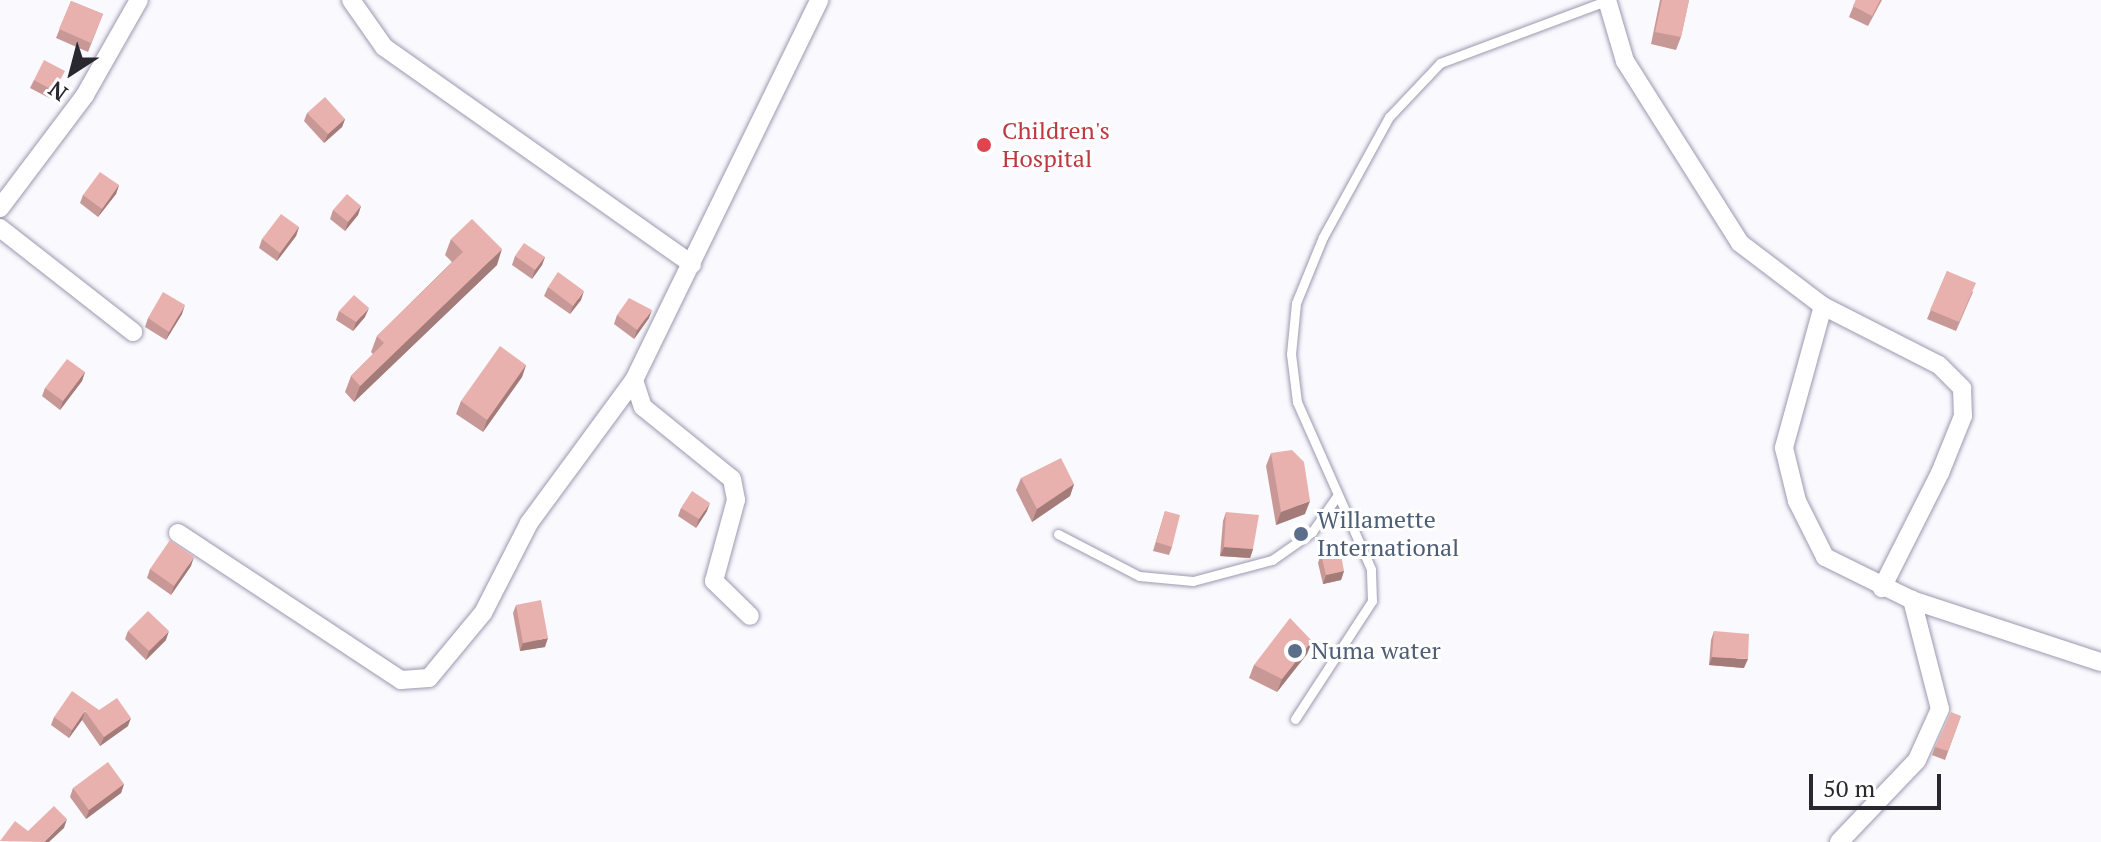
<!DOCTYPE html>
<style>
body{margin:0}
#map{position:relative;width:2101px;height:842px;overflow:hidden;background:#f9f9fe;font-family:"PT Serif",serif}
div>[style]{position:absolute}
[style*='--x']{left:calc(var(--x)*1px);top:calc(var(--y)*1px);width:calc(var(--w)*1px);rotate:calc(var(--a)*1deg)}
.roads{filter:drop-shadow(0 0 2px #9c99af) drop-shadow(0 0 2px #9c99af)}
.lane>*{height:9px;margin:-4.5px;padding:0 4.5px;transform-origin:4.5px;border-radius:4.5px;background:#fff}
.street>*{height:18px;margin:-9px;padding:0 9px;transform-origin:9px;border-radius:9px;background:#fff}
.wall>*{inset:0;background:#c89896}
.shaded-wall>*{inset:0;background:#a37c7a}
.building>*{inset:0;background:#e9b1ae}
.dots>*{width:22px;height:22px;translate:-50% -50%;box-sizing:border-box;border:4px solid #fff;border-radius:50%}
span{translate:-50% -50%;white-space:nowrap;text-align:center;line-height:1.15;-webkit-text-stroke:6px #fff;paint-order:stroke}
.health-label{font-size:24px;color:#be3a42}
.left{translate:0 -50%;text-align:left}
.service-label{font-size:24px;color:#4e5e75}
.north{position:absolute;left:32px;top:32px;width:80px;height:80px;-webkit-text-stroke:6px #fff;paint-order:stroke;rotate:216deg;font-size:22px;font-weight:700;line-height:32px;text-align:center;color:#292831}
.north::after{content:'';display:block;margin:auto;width:28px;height:36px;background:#292831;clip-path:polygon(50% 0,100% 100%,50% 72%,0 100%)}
.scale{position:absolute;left:1809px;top:774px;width:132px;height:36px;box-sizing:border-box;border:4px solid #292831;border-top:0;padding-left:10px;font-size:24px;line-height:28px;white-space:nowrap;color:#292831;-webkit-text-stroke:6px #fff;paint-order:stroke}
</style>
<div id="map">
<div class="roads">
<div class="lane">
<div style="--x:1058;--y:534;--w:91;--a:27.4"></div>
<div style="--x:1139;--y:576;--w:54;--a:5.3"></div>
<div style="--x:1193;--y:581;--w:82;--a:-14.9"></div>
<div style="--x:1272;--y:560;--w:49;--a:-35"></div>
<div style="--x:1312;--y:532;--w:44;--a:-55.2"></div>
<div style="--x:1295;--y:719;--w:141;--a:-56.9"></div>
<div style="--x:1372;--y:601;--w:32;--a:-92"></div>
<div style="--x:1371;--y:569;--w:183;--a:-113.9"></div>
<div style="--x:1297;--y:402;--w:48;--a:-97.1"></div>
<div style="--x:1291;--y:354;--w:51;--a:-84.4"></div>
<div style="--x:1296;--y:303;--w:71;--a:-67.8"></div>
<div style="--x:1323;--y:237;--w:137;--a:-61.2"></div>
<div style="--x:1389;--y:117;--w:74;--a:-46.6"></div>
<div style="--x:1440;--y:63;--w:177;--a:-20.5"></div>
</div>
<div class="street">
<div style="--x:351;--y:0;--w:57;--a:54.9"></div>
<div style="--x:384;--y:47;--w:377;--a:35.2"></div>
<div style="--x:1607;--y:0;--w:64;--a:73.6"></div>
<div style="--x:1625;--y:61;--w:215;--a:57.7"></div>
<div style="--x:1740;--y:243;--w:104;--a:37.2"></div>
<div style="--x:1823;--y:306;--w:130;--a:27"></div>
<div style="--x:1939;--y:365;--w:33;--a:45"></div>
<div style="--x:1962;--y:388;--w:28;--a:88"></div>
<div style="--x:1963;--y:416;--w:61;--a:112"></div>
<div style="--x:1940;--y:473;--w:129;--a:116.8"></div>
<div style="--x:0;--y:208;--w:141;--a:-53"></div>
<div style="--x:85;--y:95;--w:109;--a:-60.4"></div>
<div style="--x:0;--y:228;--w:169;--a:38"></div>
<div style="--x:1823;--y:306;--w:147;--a:105.4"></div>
<div style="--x:1784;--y:448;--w:55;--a:76.2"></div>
<div style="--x:1797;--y:501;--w:63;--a:63.4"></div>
<div style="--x:1825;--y:557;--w:97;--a:26.3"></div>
<div style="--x:1912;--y:600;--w:199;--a:18.2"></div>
<div style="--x:634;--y:380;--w:28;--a:72"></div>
<div style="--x:643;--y:407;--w:114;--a:39"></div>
<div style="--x:732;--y:479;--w:21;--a:79"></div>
<div style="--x:736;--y:500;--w:84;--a:105.2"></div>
<div style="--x:714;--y:581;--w:50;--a:44.2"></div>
<div style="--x:178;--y:533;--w:267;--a:33.4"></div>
<div style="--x:401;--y:680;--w:28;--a:-4"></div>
<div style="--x:429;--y:678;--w:85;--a:-50.3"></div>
<div style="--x:483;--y:613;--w:101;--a:-62.9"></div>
<div style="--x:529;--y:523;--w:177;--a:-53.7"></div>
<div style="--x:634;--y:380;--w:423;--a:-64"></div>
<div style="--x:1839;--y:842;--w:113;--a:-46.4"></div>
<div style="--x:1917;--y:760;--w:56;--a:-65.7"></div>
<div style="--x:1940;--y:709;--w:113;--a:-104.4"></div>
</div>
</div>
<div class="wall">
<div style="clip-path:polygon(1660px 0,1689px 0,1681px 37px,1676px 50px,1651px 44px)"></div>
<div style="clip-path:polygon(1856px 0,1882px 0,1868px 26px,1849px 17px)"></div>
<div style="clip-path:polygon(71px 1px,103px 14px,88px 52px,56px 38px)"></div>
<div style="clip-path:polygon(34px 80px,61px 80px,51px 99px,30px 88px)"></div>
<div style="clip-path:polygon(307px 113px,345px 119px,342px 127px,324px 143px,304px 121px)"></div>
<div style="clip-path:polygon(119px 185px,116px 194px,98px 217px,80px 203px,83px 195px)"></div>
<div style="clip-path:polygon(361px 206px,358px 215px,345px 231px,330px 219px,333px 210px)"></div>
<div style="clip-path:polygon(299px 227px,296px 236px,277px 261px,259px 248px,262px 239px)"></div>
<div style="clip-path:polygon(451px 239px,497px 265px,354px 402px,345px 392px,351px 376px,373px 354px,371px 352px,377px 336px,452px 262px,445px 255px)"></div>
<div style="clip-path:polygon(515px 256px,545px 257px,542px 265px,532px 279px,512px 265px)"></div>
<div style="clip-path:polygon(1947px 271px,1973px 292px,1956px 331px,1927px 319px)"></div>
<div style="clip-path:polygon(548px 287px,581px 300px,570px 314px,544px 296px)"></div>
<div style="clip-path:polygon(339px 311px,365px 317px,353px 331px,336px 320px)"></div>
<div style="clip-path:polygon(182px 314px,166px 340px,145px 327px,148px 318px)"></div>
<div style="clip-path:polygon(617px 315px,649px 318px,634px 339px,614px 324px)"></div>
<div style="clip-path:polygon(526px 365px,522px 377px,483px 432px,456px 414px,461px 401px)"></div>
<div style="clip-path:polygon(85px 372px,82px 381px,60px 410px,42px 396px,45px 388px)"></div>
<div style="clip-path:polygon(1271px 453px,1305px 514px,1276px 525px,1266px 466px)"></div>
<div style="clip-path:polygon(1021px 478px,1074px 484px,1070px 496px,1032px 522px,1016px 490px)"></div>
<div style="clip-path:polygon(681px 508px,707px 511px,696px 528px,678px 516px)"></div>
<div style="clip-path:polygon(1165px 511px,1172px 547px,1169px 555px,1153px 551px)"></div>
<div style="clip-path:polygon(1226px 512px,1253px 549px,1250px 558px,1220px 556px,1223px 521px)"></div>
<div style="clip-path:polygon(1321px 554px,1344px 571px,1341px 580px,1323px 584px,1318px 563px)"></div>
<div style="clip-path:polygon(191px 566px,171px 595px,147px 578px,150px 569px)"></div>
<div style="clip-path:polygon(516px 605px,545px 647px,520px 651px,513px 613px)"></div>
<div style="clip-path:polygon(128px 631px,166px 640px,146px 660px,125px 639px)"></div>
<div style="clip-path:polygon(1714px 631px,1744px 668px,1709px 665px,1711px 640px)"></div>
<div style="clip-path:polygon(1312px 641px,1307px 654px,1277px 692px,1249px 678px,1254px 665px)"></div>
<div style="clip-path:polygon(99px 710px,128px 726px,100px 746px,82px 720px,69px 738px,51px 725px,54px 717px)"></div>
<div style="clip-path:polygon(1961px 716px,1945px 760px,1932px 755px,1935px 747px)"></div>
<div style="clip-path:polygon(124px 784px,121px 793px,86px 819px,70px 797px,73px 788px)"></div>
</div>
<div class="shaded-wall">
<div style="clip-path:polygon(345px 119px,342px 127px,324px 143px,328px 134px)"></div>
<div style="clip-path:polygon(119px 185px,116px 194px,98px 217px,102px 209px)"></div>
<div style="clip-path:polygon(361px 206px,358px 215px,345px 231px,348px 222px)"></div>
<div style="clip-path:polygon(299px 227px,296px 236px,277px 261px,280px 253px)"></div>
<div style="clip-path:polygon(502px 249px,497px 265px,354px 402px,360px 386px)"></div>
<div style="clip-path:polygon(545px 257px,542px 265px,532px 279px,535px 270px)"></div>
<div style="clip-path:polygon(584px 291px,581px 300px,570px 314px,573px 306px)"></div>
<div style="clip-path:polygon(185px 305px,182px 314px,166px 340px,169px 332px)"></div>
<div style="clip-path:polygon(369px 308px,365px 317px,353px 331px,356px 322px)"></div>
<div style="clip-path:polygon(652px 310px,649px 318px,634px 339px,637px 330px)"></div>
<div style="clip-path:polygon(526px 365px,522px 377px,483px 432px,487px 420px)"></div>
<div style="clip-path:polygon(85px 372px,82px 381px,60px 410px,63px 401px)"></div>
<div style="clip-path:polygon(1074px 484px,1070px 496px,1032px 522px,1037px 509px)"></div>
<div style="clip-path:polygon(1310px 501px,1305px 514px,1276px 525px,1281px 512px)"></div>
<div style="clip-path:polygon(710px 503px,707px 511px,696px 528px,699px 519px)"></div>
<div style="clip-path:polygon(1224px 547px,1253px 549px,1250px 558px,1220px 556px)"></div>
<div style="clip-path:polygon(194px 557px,191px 566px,171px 595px,174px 586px)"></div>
<div style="clip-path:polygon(1344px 571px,1341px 580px,1323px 584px,1326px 575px)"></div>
<div style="clip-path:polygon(169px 631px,166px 640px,146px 660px,149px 651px)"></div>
<div style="clip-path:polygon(548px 638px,545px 647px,520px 651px,523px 643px)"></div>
<div style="clip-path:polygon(1312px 641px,1307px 654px,1277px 692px,1282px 679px)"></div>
<div style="clip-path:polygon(1712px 657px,1748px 659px,1744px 668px,1709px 665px)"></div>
<div style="clip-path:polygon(85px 711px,82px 720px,69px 738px,72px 730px)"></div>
<div style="clip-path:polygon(131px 718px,128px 726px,100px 746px,104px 737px)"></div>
<div style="clip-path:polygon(124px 784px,121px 793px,86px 819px,89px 810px)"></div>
<div style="clip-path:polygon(67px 819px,64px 828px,49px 842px,44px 842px)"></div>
</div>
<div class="building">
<div style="clip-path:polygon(1662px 0,1689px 0,1681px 37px,1655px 32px)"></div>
<div style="clip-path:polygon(1856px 0,1880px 0,1872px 16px,1853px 6px)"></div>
<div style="clip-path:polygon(71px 1px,103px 14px,91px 43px,59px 29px)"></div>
<div style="clip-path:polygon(44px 60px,65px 71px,54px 91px,34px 80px)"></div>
<div style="clip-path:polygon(325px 97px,345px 119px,328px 134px,307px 113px)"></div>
<div style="clip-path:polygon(100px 172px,119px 185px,102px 209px,83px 195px)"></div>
<div style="clip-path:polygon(347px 194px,361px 206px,348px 222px,333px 210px)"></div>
<div style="clip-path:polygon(281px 214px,299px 227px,280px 253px,262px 239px)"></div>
<div style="clip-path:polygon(472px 219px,502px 249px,360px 386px,351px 376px,384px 343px,377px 336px,463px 252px,451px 239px)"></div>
<div style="clip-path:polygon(524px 243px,545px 257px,535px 270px,515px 256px)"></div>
<div style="clip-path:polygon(1947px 271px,1976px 283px,1959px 322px,1930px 310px)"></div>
<div style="clip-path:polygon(558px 272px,584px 291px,573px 306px,548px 287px)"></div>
<div style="clip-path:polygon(163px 292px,185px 305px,169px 332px,148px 318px)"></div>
<div style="clip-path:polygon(354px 295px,369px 308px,356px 322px,339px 311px)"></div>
<div style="clip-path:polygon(629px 298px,652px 310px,637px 330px,617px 315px)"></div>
<div style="clip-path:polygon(500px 346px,526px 365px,487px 420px,461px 401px)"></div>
<div style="clip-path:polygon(67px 359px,85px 372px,63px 401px,45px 388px)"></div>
<div style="clip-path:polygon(1292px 450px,1304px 462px,1310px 501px,1281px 512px,1271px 453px)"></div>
<div style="clip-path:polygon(1061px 458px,1074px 484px,1037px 509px,1021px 478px)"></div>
<div style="clip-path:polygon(692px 491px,710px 503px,699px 519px,681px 508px)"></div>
<div style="clip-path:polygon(1165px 511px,1180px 515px,1172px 547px,1156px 542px)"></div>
<div style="clip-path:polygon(1226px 512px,1259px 515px,1253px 549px,1224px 547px)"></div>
<div style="clip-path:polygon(170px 540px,194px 557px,174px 586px,150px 569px)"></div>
<div style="clip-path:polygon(1340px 550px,1344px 571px,1326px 575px,1321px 554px)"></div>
<div style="clip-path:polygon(541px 600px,548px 638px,523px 643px,516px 605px)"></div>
<div style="clip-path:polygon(148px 611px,169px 631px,149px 651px,128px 631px)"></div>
<div style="clip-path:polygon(1290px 618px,1312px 641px,1282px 679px,1254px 665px)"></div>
<div style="clip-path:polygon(1714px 631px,1749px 634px,1748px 659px,1712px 657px)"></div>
<div style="clip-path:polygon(72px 691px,99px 710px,117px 698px,131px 718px,104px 737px,85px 711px,72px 730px,54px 717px)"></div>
<div style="clip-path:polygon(1951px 712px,1961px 716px,1948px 751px,1935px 747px)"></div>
<div style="clip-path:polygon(108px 762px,124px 784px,89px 810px,73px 788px)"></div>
<div style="clip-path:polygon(54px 806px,67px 819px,44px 842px,0 841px,15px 821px,28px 831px)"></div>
</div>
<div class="dots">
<div style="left:984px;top:145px;background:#e0444e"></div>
<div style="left:1301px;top:534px;background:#5c6f8a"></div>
<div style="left:1295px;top:651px;background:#5c6f8a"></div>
</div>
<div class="health-label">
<span class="left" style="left:1002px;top:145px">Children's<br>Hospital</span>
</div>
<div class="service-label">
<span class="left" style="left:1317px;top:534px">Willamette<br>International</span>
<span class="left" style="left:1311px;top:651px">Numa water</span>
</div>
<div class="north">N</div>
<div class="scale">50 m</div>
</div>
